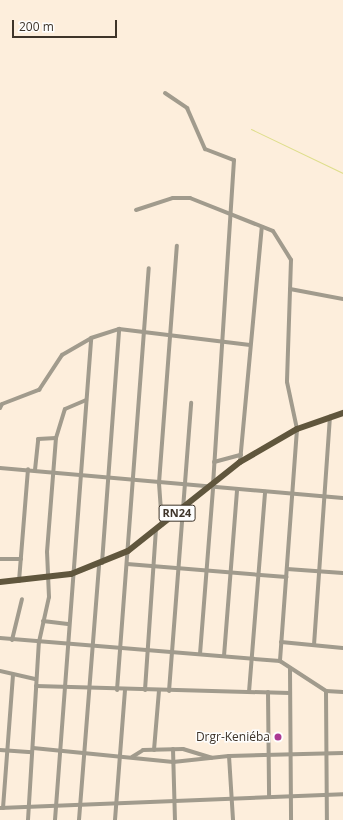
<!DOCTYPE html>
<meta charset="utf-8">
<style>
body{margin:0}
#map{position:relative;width:343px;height:820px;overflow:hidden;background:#fdeedc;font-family:"Open Sans",sans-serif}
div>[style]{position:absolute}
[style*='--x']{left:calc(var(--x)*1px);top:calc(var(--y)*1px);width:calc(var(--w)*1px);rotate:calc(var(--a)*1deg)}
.stream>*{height:1px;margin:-0.5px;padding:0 0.5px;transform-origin:0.5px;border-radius:0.5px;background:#dede8b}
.street>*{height:4px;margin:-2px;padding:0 2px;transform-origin:2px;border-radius:2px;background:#a19b8d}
.primary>*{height:6px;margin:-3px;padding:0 3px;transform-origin:3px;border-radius:3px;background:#60563d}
.dots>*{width:11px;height:11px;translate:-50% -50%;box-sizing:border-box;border:2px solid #fefefe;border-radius:50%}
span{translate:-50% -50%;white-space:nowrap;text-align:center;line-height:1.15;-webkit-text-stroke:3px #fefefe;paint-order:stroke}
.shield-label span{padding:1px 3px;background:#fefefe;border:1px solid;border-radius:3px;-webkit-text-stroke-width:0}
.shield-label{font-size:11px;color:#3e3429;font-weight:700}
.poi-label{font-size:12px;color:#3e3429}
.right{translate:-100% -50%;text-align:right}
.scale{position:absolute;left:12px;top:20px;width:105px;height:18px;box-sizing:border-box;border:2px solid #3e3429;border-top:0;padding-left:5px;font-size:12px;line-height:14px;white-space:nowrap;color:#3e3429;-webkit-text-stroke:3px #fefefe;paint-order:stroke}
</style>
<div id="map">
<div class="stream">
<div style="--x:251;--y:129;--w:102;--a:25.6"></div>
</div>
<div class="street">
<div style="--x:165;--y:93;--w:27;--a:34"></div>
<div style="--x:187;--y:108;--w:45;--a:66.3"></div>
<div style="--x:205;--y:149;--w:31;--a:21"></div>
<div style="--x:234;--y:160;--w:324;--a:93.7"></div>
<div style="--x:136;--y:210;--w:39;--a:-18"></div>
<div style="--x:173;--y:198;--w:17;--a:0"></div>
<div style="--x:190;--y:198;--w:89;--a:21.7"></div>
<div style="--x:273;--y:231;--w:34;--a:58"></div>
<div style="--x:291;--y:260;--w:122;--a:91.9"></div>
<div style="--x:287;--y:382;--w:48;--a:78"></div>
<div style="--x:297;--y:429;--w:233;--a:94.2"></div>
<div style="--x:290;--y:289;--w:54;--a:10.7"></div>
<div style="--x:0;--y:408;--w:4;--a:-63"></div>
<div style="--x:2;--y:404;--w:40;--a:-21"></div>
<div style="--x:39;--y:390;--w:42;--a:-56.7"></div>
<div style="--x:62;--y:355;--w:34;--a:-30"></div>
<div style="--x:91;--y:338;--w:29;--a:-18"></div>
<div style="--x:119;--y:329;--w:132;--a:7"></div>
<div style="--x:214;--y:462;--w:28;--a:-15"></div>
<div style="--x:240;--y:462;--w:236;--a:-84.7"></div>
<div style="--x:0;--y:468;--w:344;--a:5"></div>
<div style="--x:35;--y:470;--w:31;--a:-84"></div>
<div style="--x:38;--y:439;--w:18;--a:-3"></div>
<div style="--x:162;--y:525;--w:42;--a:-94.1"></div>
<div style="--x:159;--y:483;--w:238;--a:-85.7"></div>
<div style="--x:0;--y:559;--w:21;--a:0"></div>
<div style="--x:102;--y:563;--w:235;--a:-85.8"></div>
<div style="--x:127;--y:564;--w:160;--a:4.7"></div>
<div style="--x:287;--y:569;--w:56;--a:4.1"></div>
<div style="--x:19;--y:581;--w:112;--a:-85.4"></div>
<div style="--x:43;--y:621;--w:25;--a:7"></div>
<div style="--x:0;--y:638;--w:281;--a:4.7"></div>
<div style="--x:280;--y:661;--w:55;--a:33.1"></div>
<div style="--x:326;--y:691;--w:17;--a:3"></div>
<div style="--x:12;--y:640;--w:42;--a:-76.3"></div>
<div style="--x:281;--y:642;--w:62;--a:5.5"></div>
<div style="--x:314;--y:645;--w:229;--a:-86"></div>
<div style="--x:200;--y:654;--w:167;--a:-85.5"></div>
<div style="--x:224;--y:656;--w:167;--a:-85.5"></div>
<div style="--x:290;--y:669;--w:151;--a:89.6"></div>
<div style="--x:0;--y:671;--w:37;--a:13"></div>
<div style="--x:36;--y:686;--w:254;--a:1.6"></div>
<div style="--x:117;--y:690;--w:423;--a:-85.7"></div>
<div style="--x:145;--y:690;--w:160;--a:-86.1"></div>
<div style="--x:169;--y:691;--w:289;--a:-85.6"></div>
<div style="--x:326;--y:691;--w:129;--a:89.6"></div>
<div style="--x:249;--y:692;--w:201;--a:-85.4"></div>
<div style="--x:268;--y:692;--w:104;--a:89.4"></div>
<div style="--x:33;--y:748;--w:141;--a:5.7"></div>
<div style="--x:173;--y:762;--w:56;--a:-6.1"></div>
<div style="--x:229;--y:756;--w:114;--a:-1.5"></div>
<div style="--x:173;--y:749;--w:71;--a:88.4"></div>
<div style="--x:0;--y:750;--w:32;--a:4"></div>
<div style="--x:154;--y:750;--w:60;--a:-85.2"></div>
<div style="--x:229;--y:756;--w:64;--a:86.4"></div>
<div style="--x:132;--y:757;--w:13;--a:-32"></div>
<div style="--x:143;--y:750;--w:40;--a:-1.4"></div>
<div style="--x:183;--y:749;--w:30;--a:17"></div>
<div style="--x:0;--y:808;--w:343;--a:-2.3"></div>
<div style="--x:3;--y:808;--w:134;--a:-85.7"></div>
<div style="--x:28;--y:820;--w:178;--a:-86.5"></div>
<div style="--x:39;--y:642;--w:46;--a:-77.5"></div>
<div style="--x:49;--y:597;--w:45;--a:-92.5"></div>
<div style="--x:47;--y:552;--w:114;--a:-85.5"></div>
<div style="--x:56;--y:438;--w:30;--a:-73"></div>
<div style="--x:65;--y:409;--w:23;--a:-23"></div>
<div style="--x:55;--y:820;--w:483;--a:-85.7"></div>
<div style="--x:79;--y:820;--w:257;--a:-85.5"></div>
<div style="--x:115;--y:820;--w:130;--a:-85.6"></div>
</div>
<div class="primary">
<div style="--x:0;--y:582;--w:71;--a:-6.4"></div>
<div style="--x:71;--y:574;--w:61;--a:-22"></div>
<div style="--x:128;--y:551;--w:143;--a:-38.5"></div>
<div style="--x:240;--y:462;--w:66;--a:-30.1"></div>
<div style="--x:297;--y:429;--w:49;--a:-19.2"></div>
</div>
<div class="dots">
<div style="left:278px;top:737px;background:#ac3993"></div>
</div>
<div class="shield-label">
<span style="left:177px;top:513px">RN24</span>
</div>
<div class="poi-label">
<span class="right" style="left:270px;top:737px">Drgr-Keniéba</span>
</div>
<div class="scale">200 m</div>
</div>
